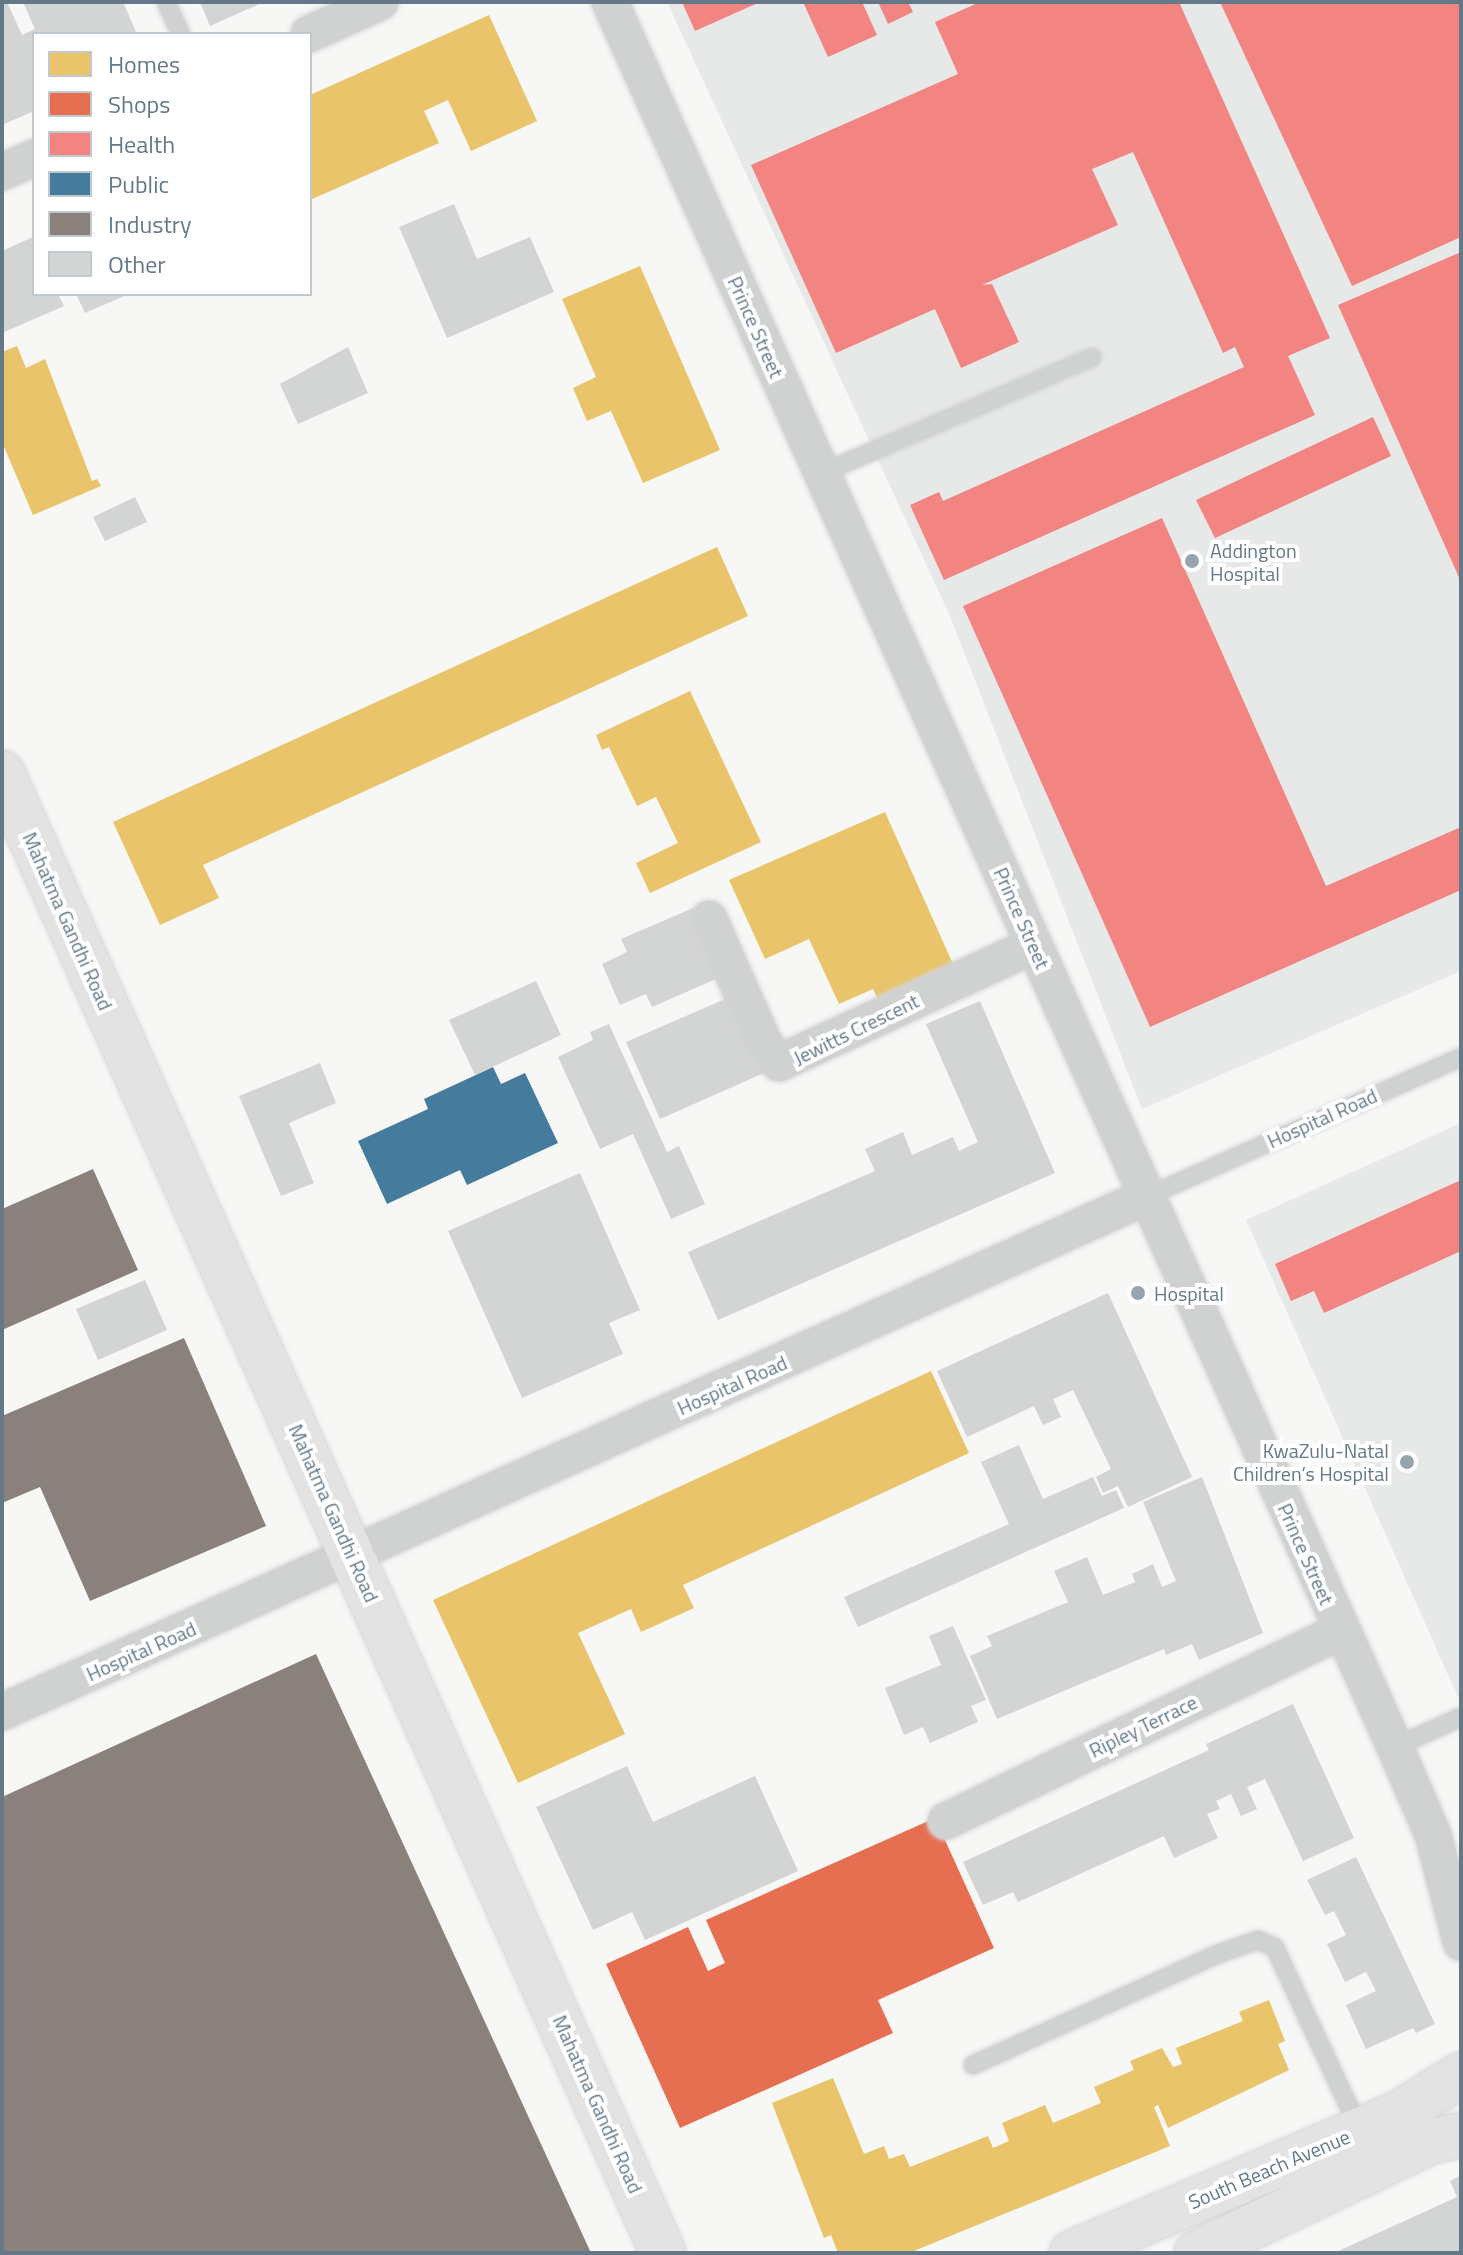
<!DOCTYPE html>
<meta charset="utf-8">
<style>
body{margin:0}
#map{position:relative;width:1463px;height:2255px;overflow:hidden;background:#f7f7f5;font-family:"Titillium Web",sans-serif}
div>[style]{position:absolute}
[style*='--x']{left:calc(var(--x)*1px);top:calc(var(--y)*1px);width:calc(var(--w)*1px);rotate:calc(var(--a)*1deg)}
.built>*{inset:0;background:#e7e9e8}
.homes>*{inset:0;background:#e9c46a}
.shops>*{inset:0;background:#e76f51}
.health>*{inset:0;background:#f28482}
.public>*{inset:0;background:#457b9d}
.industry>*{inset:0;background:#8a817c}
.building>*{inset:0;background:#d3d4d4}
.roads{filter:drop-shadow(0 0 2px #d3d5d5) drop-shadow(0 0 2px #d3d5d5)}
.lane>*{height:18px;margin:-9px;padding:0 9px;transform-origin:9px;border-radius:9px;background:#d0d2d2}
.street>*{height:36px;margin:-18px;padding:0 18px;transform-origin:18px;border-radius:18px;background:#d0d2d2}
.secondary>*{height:44px;margin:-22px;padding:0 22px;transform-origin:22px;border-radius:22px;background:#e3e3e3}
.dots>*{width:22px;height:22px;translate:-50% -50%;box-sizing:border-box;border:4px solid #fff;border-radius:50%}
span{translate:-50% -50%;white-space:nowrap;text-align:center;line-height:1.15;-webkit-text-stroke:8px #fff;paint-order:stroke}
.street-label{font-size:20px;color:#647888}
.poi-label{font-size:20px;color:#647888}
.left{translate:0 -50%;text-align:left}
.right{translate:-100% -50%;text-align:right}
.frame{position:absolute;inset:0;border:4px solid #647888;pointer-events:none}
.legend{position:absolute;left:32px;top:32px;width:280px;height:264px;box-sizing:border-box;background:#fff;border:2px solid #c1c9cf;margin:0;padding:10px 14px;list-style:none;font-size:24px;color:#647888}
.legend li{display:flex;align-items:center;gap:16px;height:40px}
.legend b{width:40px;border:2px solid #c1c9cf}
</style>
<div id="map">
<div class="built">
<div style="clip-path:polygon(667px 2px,1461px 2px,1461px 971px,1142px 1109px,950px 616px)"></div>
<div style="clip-path:polygon(1461px 1123px,1461px 1704px,1246px 1220px)"></div>
</div>
<div class="homes">
<div style="clip-path:polygon(489px 15px,537px 121px,471px 151px,448px 100px,424px 111px,439px 143px,310px 200px,310px 95px)"></div>
<div style="clip-path:polygon(640px 266px,720px 450px,643px 483px,611px 411px,587px 421px,573px 388px,596px 377px,562px 299px)"></div>
<div style="clip-path:polygon(17px 346px,26px 368px,45px 359px,92px 481px,97px 479px,101px 486px,33px 515px,2px 442px,2px 352px)"></div>
<div style="clip-path:polygon(717px 547px,748px 616px,203px 865px,219px 898px,160px 925px,113px 822px)"></div>
<div style="clip-path:polygon(690px 691px,761px 842px,650px 893px,636px 863px,678px 843px,656px 797px,637px 806px,609px 747px,602px 750px,596px 735px)"></div>
<div style="clip-path:polygon(885px 812px,957px 973px,881px 1006px,873px 989px,839px 1004px,809px 939px,765px 959px,729px 880px)"></div>
<div style="clip-path:polygon(931px 1371px,969px 1453px,683px 1585px,694px 1608px,641px 1632px,631px 1609px,578px 1633px,625px 1734px,518px 1783px,433px 1600px)"></div>
<div style="clip-path:polygon(1269px 2000px,1285px 2041px,1278px 2044px,1289px 2070px,1168px 2128px,1158px 2105px,1154px 2107px,1170px 2146px,909px 2253px,838px 2253px,831px 2235px,824px 2238px,772px 2103px,833px 2078px,864px 2154px,884px 2146px,889px 2159px,904px 2154px,910px 2167px,988px 2136px,993px 2148px,1009px 2141px,1002px 2123px,1045px 2105px,1053px 2123px,1101px 2103px,1094px 2087px,1134px 2070px,1130px 2061px,1162px 2048px,1173px 2067px,1182px 2064px,1176px 2048px,1243px 2021px,1239px 2012px)"></div>
</div>
<div class="shops">
<div style="clip-path:polygon(935px 1818px,994px 1948px,878px 2000px,893px 2033px,680px 2128px,606px 1964px,688px 1927px,708px 1971px,725px 1963px,706px 1920px)"></div>
</div>
<div class="health">
<div style="clip-path:polygon(682px 2px,760px 2px,695px 31px)"></div>
<div style="clip-path:polygon(803px 2px,862px 2px,877px 35px,828px 57px)"></div>
<div style="clip-path:polygon(878px 2px,908px 2px,913px 12px,888px 24px)"></div>
<div style="clip-path:polygon(980px 2px,1179px 2px,1330px 338px,1288px 356px,1315px 415px,944px 580px,910px 505px,939px 492px,943px 501px,1244px 367px,1235px 347px,1223px 353px,1133px 152px,1092px 169px,1118px 225px,982px 285px,992px 284px,1019px 342px,961px 368px,935px 309px,836px 353px,751px 165px,958px 74px,935px 22px)"></div>
<div style="clip-path:polygon(1220px 2px,1461px 2px,1461px 237px,1352px 286px)"></div>
<div style="clip-path:polygon(1461px 252px,1461px 582px,1338px 305px)"></div>
<div style="clip-path:polygon(1373px 417px,1391px 456px,1215px 538px,1196px 500px)"></div>
<div style="clip-path:polygon(1162px 518px,1326px 886px,1461px 827px,1461px 890px,1150px 1027px,963px 606px)"></div>
<div style="clip-path:polygon(1461px 1180px,1461px 1251px,1324px 1313px,1314px 1291px,1291px 1301px,1275px 1264px)"></div>
</div>
<div class="public">
<div style="clip-path:polygon(493px 1067px,501px 1084px,525px 1073px,558px 1143px,467px 1185px,460px 1170px,387px 1204px,358px 1141px,428px 1109px,424px 1099px)"></div>
</div>
<div class="industry">
<div style="clip-path:polygon(93px 1169px,138px 1270px,2px 1330px,2px 1209px)"></div>
<div style="clip-path:polygon(184px 1338px,266px 1526px,90px 1601px,40px 1487px,2px 1503px,2px 1416px)"></div>
<div style="clip-path:polygon(316px 1654px,591px 2253px,2px 2253px,2px 1797px)"></div>
</div>
<div class="building">
<div style="clip-path:polygon(2px 2px,7px 2px,22px 35px,35px 29px,23px 2px,123px 2px,137px 34px,34px 34px,34px 111px,2px 125px)"></div>
<div style="clip-path:polygon(200px 2px,264px 2px,210px 26px)"></div>
<div style="clip-path:polygon(454px 204px,477px 259px,530px 237px,554px 292px,447px 338px,399px 227px)"></div>
<div style="clip-path:polygon(33px 237px,34px 294px,58px 294px,64px 306px,2px 333px,2px 251px)"></div>
<div style="clip-path:polygon(76px 294px,129px 294px,85px 313px)"></div>
<div style="clip-path:polygon(348px 347px,368px 393px,298px 424px,280px 384px)"></div>
<div style="clip-path:polygon(135px 497px,147px 522px,105px 541px,93px 517px)"></div>
<div style="clip-path:polygon(693px 908px,723px 976px,652px 1007px,646px 994px,620px 1005px,602px 964px,627px 952px,621px 939px)"></div>
<div style="clip-path:polygon(536px 981px,561px 1035px,475px 1075px,449px 1020px)"></div>
<div style="clip-path:polygon(732px 996px,766px 1072px,660px 1119px,626px 1042px)"></div>
<div style="clip-path:polygon(980px 1001px,1055px 1173px,718px 1320px,688px 1252px,875px 1171px,865px 1149px,903px 1132px,912px 1155px,953px 1137px,959px 1151px,978px 1142px,926px 1024px)"></div>
<div style="clip-path:polygon(609px 1024px,667px 1152px,679px 1146px,705px 1204px,671px 1219px,633px 1134px,600px 1149px,558px 1057px,593px 1040px,590px 1032px)"></div>
<div style="clip-path:polygon(320px 1063px,336px 1103px,289px 1123px,314px 1183px,281px 1196px,239px 1096px)"></div>
<div style="clip-path:polygon(580px 1173px,640px 1310px,609px 1323px,623px 1354px,522px 1398px,448px 1231px)"></div>
<div style="clip-path:polygon(145px 1280px,167px 1330px,98px 1360px,76px 1309px)"></div>
<div style="clip-path:polygon(1108px 1293px,1192px 1477px,1128px 1507px,1118px 1486px,1103px 1493px,1096px 1477px,1111px 1469px,1073px 1390px,1053px 1399px,1061px 1417px,1043px 1425px,1034px 1406px,967px 1437px,937px 1371px)"></div>
<div style="clip-path:polygon(1019px 1445px,1043px 1499px,1093px 1477px,1102px 1496px,1116px 1490px,1124px 1508px,858px 1627px,844px 1597px,1009px 1524px,981px 1462px)"></div>
<div style="clip-path:polygon(1202px 1477px,1263px 1633px,1199px 1660px,1192px 1644px,1166px 1655px,1164px 1649px,997px 1719px,970px 1656px,992px 1646px,987px 1636px,1068px 1602px,1054px 1571px,1087px 1557px,1103px 1595px,1135px 1582px,1132px 1574px,1153px 1564px,1162px 1587px,1176px 1581px,1143px 1502px)"></div>
<div style="clip-path:polygon(953px 1626px,986px 1700px,971px 1706px,978px 1722px,930px 1743px,923px 1727px,904px 1735px,885px 1688px,941px 1665px,929px 1636px)"></div>
<div style="clip-path:polygon(1293px 1704px,1354px 1838px,1303px 1861px,1265px 1779px,1247px 1787px,1257px 1809px,1241px 1816px,1231px 1794px,1216px 1801px,1220px 1809px,1207px 1814px,1218px 1838px,1174px 1858px,1164px 1836px,1018px 1902px,1013px 1892px,983px 1905px,963px 1862px,1209px 1750px,1206px 1744px)"></div>
<div style="clip-path:polygon(627px 1766px,653px 1822px,755px 1776px,798px 1871px,645px 1940px,632px 1912px,593px 1930px,536px 1807px)"></div>
<div style="clip-path:polygon(1356px 1857px,1435px 2024px,1416px 2033px,1413px 2028px,1366px 2049px,1346px 2005px,1376px 1991px,1366px 1972px,1345px 1982px,1327px 1944px,1346px 1935px,1334px 1911px,1325px 1915px,1307px 1880px)"></div>
<div style="clip-path:polygon(1461px 2175px,1461px 2253px,1334px 2253px,1457px 2197px,1450px 2181px)"></div>
</div>
<div class="roads">
<div class="lane">
<div style="--x:166;--y:2;--w:35;--a:65"></div>
<div style="--x:822;--y:473;--w:294;--a:-23.2"></div>
<div style="--x:1148;--y:1196;--w:342;--a:-23.9"></div>
<div style="--x:1395;--y:1747;--w:72;--a:-24.4"></div>
<div style="--x:973;--y:2065;--w:269;--a:-24.4"></div>
<div style="--x:1218;--y:1954;--w:42;--a:-19.3"></div>
<div style="--x:1258;--y:1940;--w:19;--a:25"></div>
<div style="--x:1275;--y:1948;--w:201;--a:65"></div>
</div>
<div class="street">
<div style="--x:610;--y:2;--w:1913;--a:65.78"></div>
<div style="--x:1395;--y:1747;--w:96;--a:66.6"></div>
<div style="--x:1433;--y:1835;--w:111;--a:75.3"></div>
<div style="--x:309;--y:34;--w:78;--a:-24.3"></div>
<div style="--x:2;--y:172;--w:35;--a:-24"></div>
<div style="--x:709;--y:919;--w:136;--a:66.1"></div>
<div style="--x:764;--y:1043;--w:25;--a:53"></div>
<div style="--x:779;--y:1063;--w:281;--a:-24.8"></div>
<div style="--x:2;--y:1712;--w:1257;--a:-24.24"></div>
<div style="--x:946;--y:1821;--w:438;--a:-25.7"></div>
</div>
<div class="secondary">
<div style="--x:2;--y:773;--w:1621;--a:65.93"></div>
<div style="--x:1072;--y:2253;--w:354;--a:-23.1"></div>
<div style="--x:1398;--y:2114;--w:74;--a:-31.8"></div>
<div style="--x:1197;--y:2253;--w:259;--a:-25.6"></div>
<div style="--x:1431;--y:2141;--w:31;--a:-11"></div>
</div>
</div>
<div class="dots">
<div style="left:1192px;top:561px;background:#97a4ae"></div>
<div style="left:1138px;top:1293px;background:#97a4ae"></div>
<div style="left:1407px;top:1462px;background:#97a4ae"></div>
</div>
<div class="street-label">
<span style="left:756px;top:327px;rotate:66deg">Prince Street</span>
<span style="left:1022px;top:918px;rotate:66deg">Prince Street</span>
<span style="left:68px;top:921px;rotate:66deg">Mahatma Gandhi Road</span>
<span style="left:856px;top:1029px;rotate:-26deg">Jewitts Crescent</span>
<span style="left:1322px;top:1118px;rotate:-24deg">Hospital Road</span>
<span style="left:732px;top:1385px;rotate:-24deg">Hospital Road</span>
<span style="left:334px;top:1513px;rotate:66deg">Mahatma Gandhi Road</span>
<span style="left:1306px;top:1554px;rotate:66deg">Prince Street</span>
<span style="left:141px;top:1651px;rotate:-24deg">Hospital Road</span>
<span style="left:1143px;top:1726px;rotate:-26deg">Ripley Terrace</span>
<span style="left:598px;top:2104px;rotate:66deg">Mahatma Gandhi Road</span>
<span style="left:1269px;top:2169px;rotate:-23deg">South Beach Avenue</span>
</div>
<div class="poi-label">
<span class="left" style="left:1210px;top:562px">Addington<br>Hospital</span>
<span class="left" style="left:1154px;top:1293px">Hospital</span>
<span class="right" style="left:1389px;top:1462px">KwaZulu-Natal<br>Children’s Hospital</span>
</div>
<div class="frame"></div>
<ul class="legend">
<li><b style="height:22px;background:#e9c46a"></b>Homes</li>
<li><b style="height:22px;background:#e76f51"></b>Shops</li>
<li><b style="height:22px;background:#f28482"></b>Health</li>
<li><b style="height:22px;background:#457b9d"></b>Public</li>
<li><b style="height:22px;background:#8a817c"></b>Industry</li>
<li><b style="height:22px;background:#d3d4d4"></b>Other</li>
</ul>
</div>
